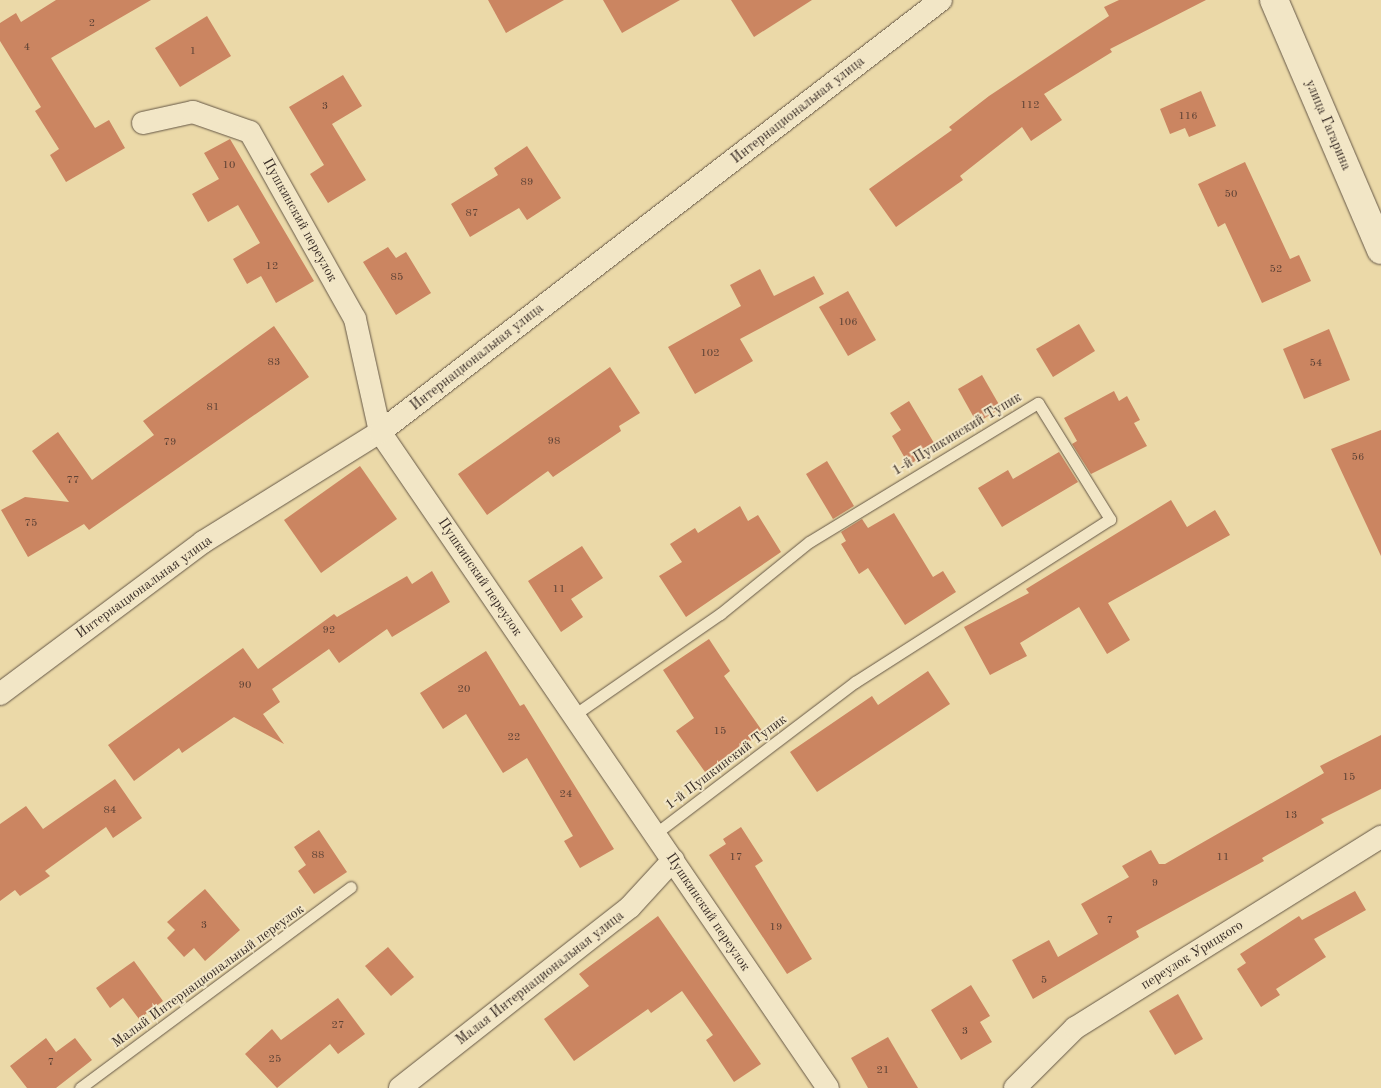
<!DOCTYPE html>
<meta charset="utf-8">
<style>
body{margin:0}
#map{position:relative;width:1381px;height:1088px;overflow:hidden;background:#ebd9a8;font-family:"Old Standard TT",serif}
div>[style]{position:absolute}
[style*='--x']{left:calc(var(--x)*1px);top:calc(var(--y)*1px);width:calc(var(--w)*1px);rotate:calc(var(--a)*1deg)}
.building>*{inset:0;background:#cb8561}
.roads{filter:drop-shadow(0 0 1px #655746) drop-shadow(0 0 1px #655746)}
.service>*{height:11px;margin:-5.5px;padding:0 5.5px;transform-origin:5.5px;border-radius:5.5px;background:#f2e6c6}
.minor>*{height:22px;margin:-11px;padding:0 11px;transform-origin:11px;border-radius:11px;background:#f2e6c6}
.tertiary>*{height:28px;margin:-14px;padding:0 14px;transform-origin:14px;border-radius:14px;background:#f2e6c6}
span{translate:-50% -50%;white-space:nowrap;text-align:center;line-height:1.15;-webkit-text-stroke:4px #f2e6c6;paint-order:stroke}
.number-label{font-size:11px;color:#5d4235}
.number-label span{-webkit-text-stroke-width:0}
.street-label{font-size:14px;color:#382c26}
</style>
<div id="map">
<div class="building">
<div style="clip-path:polygon(56px 0,151px 0,51px 58px,95px 128px,109px 120px,125px 148px,66px 182px,50px 155px,59px 149px,35px 111px,41px 107px,0 41px,0 23px,16px 13px,21px 22px)"></div>
<div style="clip-path:polygon(488px 0,564px 0,506px 33px)"></div>
<div style="clip-path:polygon(603px 0,680px 0,622px 33px)"></div>
<div style="clip-path:polygon(731px 0,812px 0,754px 37px)"></div>
<div style="clip-path:polygon(1119px 0,1206px 0,1110px 49px,1112px 52px,1044px 94px,1062px 120px,1031px 141px,1022px 127px,960px 176px,963px 180px,896px 227px,869px 189px,952px 130px,949px 127px,989px 96px,1109px 16px,1104px 7px)"></div>
<div style="clip-path:polygon(207px 16px,231px 56px,180px 87px,155px 48px)"></div>
<div style="clip-path:polygon(343px 75px,362px 106px,332px 124px,366px 180px,328px 203px,310px 174px,324px 165px,289px 107px)"></div>
<div style="clip-path:polygon(1201px 91px,1216px 126px,1189px 137px,1185px 128px,1170px 134px,1160px 109px)"></div>
<div style="clip-path:polygon(230px 139px,314px 281px,276px 303px,261px 276px,247px 284px,233px 259px,260px 243px,238px 205px,208px 222px,192px 194px,219px 179px,204px 153px)"></div>
<div style="clip-path:polygon(527px 146px,561px 198px,527px 220px,519px 208px,470px 237px,451px 204px,498px 175px,494px 168px)"></div>
<div style="clip-path:polygon(1245px 162px,1290px 259px,1299px 255px,1311px 281px,1262px 303px,1225px 223px,1218px 227px,1198px 184px)"></div>
<div style="clip-path:polygon(388px 247px,396px 258px,406px 252px,431px 293px,396px 315px,363px 262px)"></div>
<div style="clip-path:polygon(760px 269px,774px 296px,814px 276px,824px 294px,740px 339px,753px 361px,695px 394px,668px 347px,741px 306px,730px 285px)"></div>
<div style="clip-path:polygon(848px 291px,876px 340px,848px 356px,819px 307px)"></div>
<div style="clip-path:polygon(1079px 324px,1095px 351px,1053px 377px,1036px 349px)"></div>
<div style="clip-path:polygon(274px 326px,309px 377px,89px 530px,84px 524px,28px 557px,1px 510px,25px 497px,69px 502px,32px 451px,58px 432px,92px 480px,154px 435px,143px 421px)"></div>
<div style="clip-path:polygon(1329px 329px,1350px 380px,1304px 399px,1283px 349px)"></div>
<div style="clip-path:polygon(610px 367px,640px 413px,619px 426px,621px 431px,553px 477px,548px 471px,487px 515px,458px 474px)"></div>
<div style="clip-path:polygon(982px 375px,1001px 408px,977px 423px,958px 389px)"></div>
<div style="clip-path:polygon(1114px 391px,1119px 401px,1127px 396px,1140px 420px,1134px 423px,1147px 446px,1091px 474px,1072px 444px,1077px 441px,1064px 418px)"></div>
<div style="clip-path:polygon(909px 401px,937px 448px,909px 465px,892px 436px,901px 430px,890px 413px)"></div>
<div style="clip-path:polygon(1381px 430px,1381px 556px,1331px 449px)"></div>
<div style="clip-path:polygon(1059px 452px,1078px 482px,1002px 527px,978px 488px,1008px 470px,1013px 479px)"></div>
<div style="clip-path:polygon(827px 461px,854px 506px,833px 519px,806px 474px)"></div>
<div style="clip-path:polygon(360px 466px,397px 519px,321px 573px,284px 520px)"></div>
<div style="clip-path:polygon(1171px 500px,1187px 527px,1215px 510px,1230px 535px,1108px 603px,1130px 640px,1107px 654px,1079px 607px,1020px 643px,1027px 656px,990px 675px,964px 627px,1029px 593px,1026px 589px)"></div>
<div style="clip-path:polygon(740px 506px,748px 521px,758px 515px,781px 552px,686px 617px,659px 576px,682px 562px,670px 544px,695px 528px,698px 533px)"></div>
<div style="clip-path:polygon(894px 513px,933px 577px,943px 571px,956px 592px,905px 625px,868px 568px,859px 574px,841px 544px,846px 541px,841px 532px,862px 519px,868px 528px)"></div>
<div style="clip-path:polygon(582px 546px,603px 578px,571px 599px,583px 617px,561px 632px,528px 581px)"></div>
<div style="clip-path:polygon(432px 571px,450px 602px,392px 637px,387px 629px,339px 663px,329px 649px,272px 689px,280px 702px,263px 714px,284px 744px,234px 717px,182px 753px,179px 748px,134px 781px,108px 745px,243px 648px,258px 669px,334px 614px,337px 617px,407px 576px,412px 584px)"></div>
<div style="clip-path:polygon(709px 639px,730px 671px,724px 676px,763px 732px,705px 772px,676px 731px,694px 718px,663px 670px)"></div>
<div style="clip-path:polygon(486px 651px,520px 706px,524px 704px,614px 849px,580px 868px,564px 841px,573px 836px,527px 758px,503px 773px,466px 714px,443px 729px,420px 693px)"></div>
<div style="clip-path:polygon(928px 671px,950px 704px,817px 792px,790px 752px,872px 696px,878px 705px)"></div>
<div style="clip-path:polygon(1381px 735px,1381px 789px,1321px 819px,1324px 823px,1262px 858px,1264px 861px,1136px 931px,1139px 937px,1033px 999px,1012px 960px,1049px 940px,1058px 957px,1098px 934px,1081px 904px,1129px 877px,1122px 866px,1151px 850px,1159px 864px,1165px 864px,1324px 773px,1320px 766px)"></div>
<div style="clip-path:polygon(115px 779px,142px 818px,113px 838px,106px 827px,45px 871px,50px 876px,20px 896px,15px 890px,0 901px,0 824px,26px 806px,43px 829px)"></div>
<div style="clip-path:polygon(741px 827px,763px 861px,755px 866px,812px 959px,787px 974px,709px 855px,726px 844px,723px 839px)"></div>
<div style="clip-path:polygon(319px 830px,347px 872px,314px 894px,298px 871px,306px 865px,294px 847px)"></div>
<div style="clip-path:polygon(205px 889px,240px 930px,205px 961px,194px 948px,184px 957px,167px 938px,175px 930px,167px 922px)"></div>
<div style="clip-path:polygon(1355px 891px,1366px 910px,1314px 939px,1326px 957px,1276px 989px,1280px 995px,1261px 1007px,1237px 969px,1246px 963px,1240px 954px,1299px 916px,1302px 920px)"></div>
<div style="clip-path:polygon(658px 916px,761px 1064px,734px 1082px,706px 1040px,713px 1035px,682px 991px,651px 1013px,648px 1009px,574px 1061px,544px 1019px,589px 986px,579px 974px)"></div>
<div style="clip-path:polygon(388px 947px,414px 977px,391px 996px,365px 966px)"></div>
<div style="clip-path:polygon(134px 961px,163px 1001px,139px 1019px,123px 998px,110px 1008px,96px 988px)"></div>
<div style="clip-path:polygon(971px 985px,990px 1016px,980px 1022px,992px 1042px,961px 1060px,931px 1010px)"></div>
<div style="clip-path:polygon(1178px 994px,1203px 1039px,1175px 1055px,1149px 1011px)"></div>
<div style="clip-path:polygon(338px 998px,365px 1034px,338px 1054px,330px 1044px,277px 1088px,245px 1054px,272px 1029px,281px 1040px)"></div>
<div style="clip-path:polygon(888px 1037px,918px 1088px,868px 1088px,851px 1058px)"></div>
<div style="clip-path:polygon(46px 1038px,56px 1052px,75px 1038px,92px 1060px,56px 1088px,27px 1088px,10px 1066px)"></div>
</div>
<div class="roads">
<div class="service">
<div style="--x:574;--y:715;--w:178;--a:-34.7"></div>
<div style="--x:720;--y:614;--w:114;--a:-39"></div>
<div style="--x:809;--y:542;--w:268;--a:-31.3"></div>
<div style="--x:1038;--y:403;--w:137;--a:58.2"></div>
<div style="--x:1110;--y:519;--w:303;--a:147.4"></div>
<div style="--x:855;--y:682;--w:251;--a:142.8"></div>
<div style="--x:80;--y:1088;--w:337;--a:-36.6"></div>
</div>
<div class="minor">
<div style="--x:143;--y:123;--w:51;--a:-12.4"></div>
<div style="--x:193;--y:112;--w:60;--a:19.3"></div>
<div style="--x:250;--y:132;--w:214;--a:60.7"></div>
<div style="--x:355;--y:319;--w:116;--a:77.5"></div>
<div style="--x:380;--y:432;--w:794;--a:55.67"></div>
<div style="--x:0;--y:694;--w:254;--a:-36.8"></div>
<div style="--x:203;--y:542;--w:208;--a:-31.9"></div>
<div style="--x:380;--y:432;--w:708;--a:-37.6"></div>
<div style="--x:400;--y:1088;--w:293;--a:-38.2"></div>
<div style="--x:630;--y:907;--w:64;--a:-47.5"></div>
<div style="--x:1015;--y:1088;--w:85;--a:-45"></div>
<div style="--x:1075;--y:1028;--w:361;--a:-32"></div>
</div>
<div class="tertiary">
<div style="--x:1274;--y:0;--w:272;--a:66.8"></div>
</div>
</div>
<div class="number-label">
<span style="left:92px;top:24px">2</span>
<span style="left:27px;top:48px">4</span>
<span style="left:193px;top:52px">1</span>
<span style="left:1030px;top:106px">112</span>
<span style="left:325px;top:107px">3</span>
<span style="left:1188px;top:117px">116</span>
<span style="left:229px;top:166px">10</span>
<span style="left:527px;top:183px">89</span>
<span style="left:1231px;top:195px">50</span>
<span style="left:472px;top:214px">87</span>
<span style="left:272px;top:267px">12</span>
<span style="left:1276px;top:270px">52</span>
<span style="left:397px;top:278px">85</span>
<span style="left:848px;top:323px">106</span>
<span style="left:710px;top:354px">102</span>
<span style="left:274px;top:363px">83</span>
<span style="left:1316px;top:364px">54</span>
<span style="left:213px;top:408px">81</span>
<span style="left:554px;top:442px">98</span>
<span style="left:170px;top:443px">79</span>
<span style="left:1358px;top:458px">56</span>
<span style="left:73px;top:481px">77</span>
<span style="left:31px;top:524px">75</span>
<span style="left:559px;top:590px">11</span>
<span style="left:329px;top:631px">92</span>
<span style="left:245px;top:686px">90</span>
<span style="left:464px;top:690px">20</span>
<span style="left:720px;top:732px">15</span>
<span style="left:514px;top:738px">22</span>
<span style="left:1349px;top:778px">15</span>
<span style="left:566px;top:795px">24</span>
<span style="left:110px;top:811px">84</span>
<span style="left:1291px;top:816px">13</span>
<span style="left:318px;top:856px">88</span>
<span style="left:736px;top:858px">17</span>
<span style="left:1223px;top:858px">11</span>
<span style="left:1155px;top:884px">9</span>
<span style="left:1110px;top:921px">7</span>
<span style="left:204px;top:926px">3</span>
<span style="left:776px;top:928px">19</span>
<span style="left:1044px;top:981px">5</span>
<span style="left:338px;top:1026px">27</span>
<span style="left:965px;top:1032px">3</span>
<span style="left:275px;top:1060px">25</span>
<span style="left:51px;top:1063px">7</span>
<span style="left:883px;top:1071px">21</span>
</div>
<div class="street-label">
<span style="left:798px;top:110px;rotate:-38deg">Интернациональная улица</span>
<span style="left:1328px;top:125px;rotate:67deg">улица Гагарина</span>
<span style="left:300px;top:220px;rotate:61deg">Пушкинский переулок</span>
<span style="left:477px;top:357px;rotate:-38deg">Интернациональная улица</span>
<span style="left:957px;top:434px;rotate:-31deg">1-й Пушкинский Тупик</span>
<span style="left:480px;top:577px;rotate:56deg">Пушкинский переулок</span>
<span style="left:144px;top:587px;rotate:-36deg">Интернациональная улица</span>
<span style="left:726px;top:762px;rotate:-37deg">1-й Пушкинский Тупик</span>
<span style="left:708px;top:912px;rotate:56deg">Пушкинский переулок</span>
<span style="left:1192px;top:955px;rotate:-32deg">переулок Урицкого</span>
<span style="left:208px;top:976px;rotate:-36deg">Малый Интернациональный переулок</span>
<span style="left:540px;top:978px;rotate:-38deg">Малая Интернациональная улица</span>
</div>
</div>
